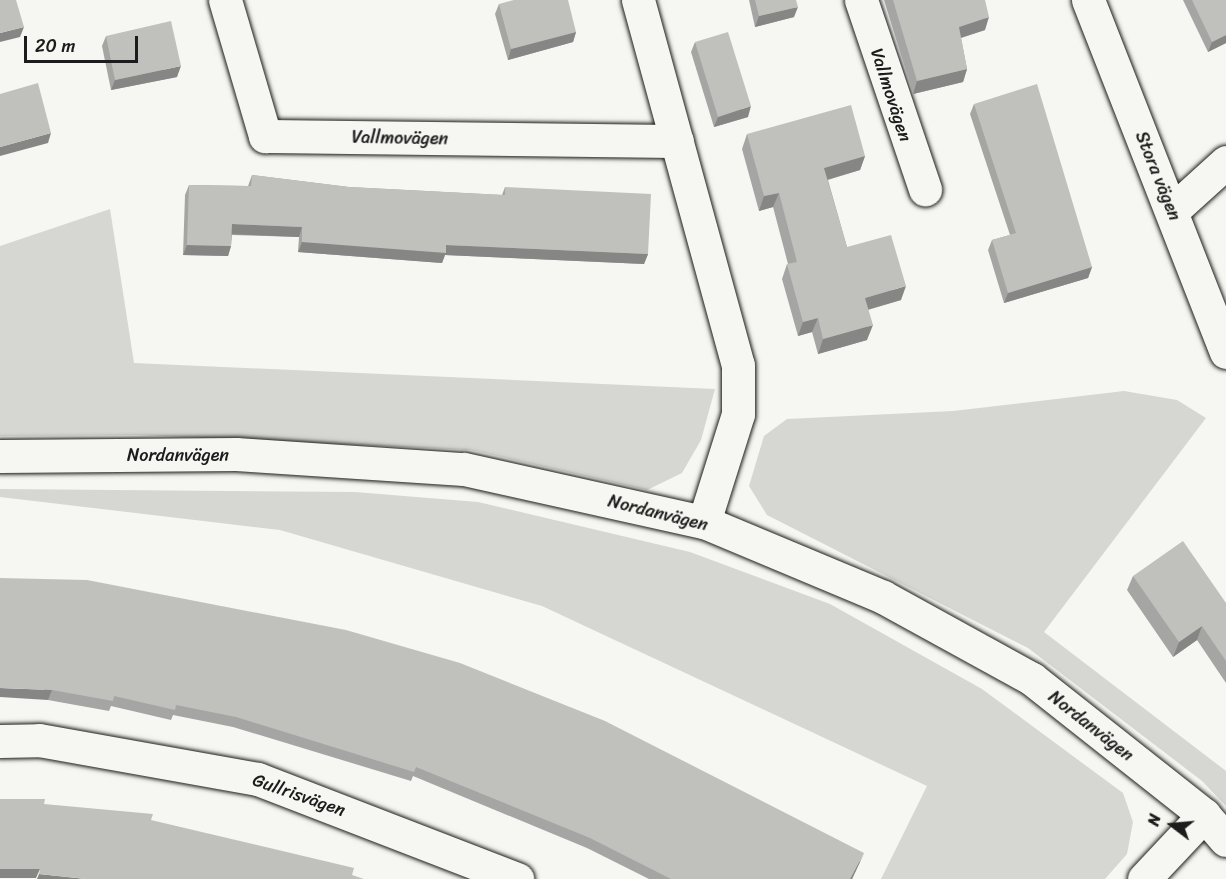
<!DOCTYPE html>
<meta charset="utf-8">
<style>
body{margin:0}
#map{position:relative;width:1226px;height:879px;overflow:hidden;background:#f6f6f2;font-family:Sriracha,sans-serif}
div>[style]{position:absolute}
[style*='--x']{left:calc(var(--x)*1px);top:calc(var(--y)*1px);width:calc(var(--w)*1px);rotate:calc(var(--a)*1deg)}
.green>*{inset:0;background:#d6d6d2}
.roads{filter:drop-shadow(0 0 2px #1c1c1c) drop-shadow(0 0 2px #1c1c1c)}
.street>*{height:33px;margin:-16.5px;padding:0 16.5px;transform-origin:16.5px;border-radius:16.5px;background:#f6f6f2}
.secondary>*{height:33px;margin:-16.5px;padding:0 16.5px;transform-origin:16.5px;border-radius:16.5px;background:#f6f6f2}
.wall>*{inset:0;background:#a5a5a3}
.shaded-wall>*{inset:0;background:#868684}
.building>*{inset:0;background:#c0c0bd}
span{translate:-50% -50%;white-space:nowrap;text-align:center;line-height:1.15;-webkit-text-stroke:6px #f6f6f2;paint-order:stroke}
.street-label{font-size:18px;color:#1c1c1c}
.north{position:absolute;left:1142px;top:795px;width:60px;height:60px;-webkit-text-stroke:4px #f6f6f2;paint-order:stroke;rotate:286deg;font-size:16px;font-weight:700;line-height:24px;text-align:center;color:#1c1c1c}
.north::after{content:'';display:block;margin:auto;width:21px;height:27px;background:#1c1c1c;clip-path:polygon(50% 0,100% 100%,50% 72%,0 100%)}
.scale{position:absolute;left:24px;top:36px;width:114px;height:27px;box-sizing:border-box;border:3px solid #1c1c1c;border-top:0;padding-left:8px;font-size:18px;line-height:21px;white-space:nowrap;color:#1c1c1c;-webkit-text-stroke:4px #f6f6f2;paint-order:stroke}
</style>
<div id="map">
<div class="green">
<div style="clip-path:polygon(110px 209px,134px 363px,715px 389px,701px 440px,682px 473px,647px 490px,471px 450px,138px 435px,0 436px,0 246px)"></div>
<div style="clip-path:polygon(1124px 391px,1177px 400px,1206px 418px,1044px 632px,1226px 771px,1226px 806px,1202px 781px,1028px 648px,767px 515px,749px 486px,764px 436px,787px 419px,953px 411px)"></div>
<div style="clip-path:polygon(0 489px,355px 492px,478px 502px,690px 552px,830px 604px,982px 689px,1123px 793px,1133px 822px,1127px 854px,1105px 879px,881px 879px,927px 786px,542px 606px,280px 530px,0 497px)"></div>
</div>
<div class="roads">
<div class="street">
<div style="--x:225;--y:0;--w:142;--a:73.6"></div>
<div style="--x:265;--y:136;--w:412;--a:0.7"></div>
<div style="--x:638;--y:0;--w:378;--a:74.7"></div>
<div style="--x:738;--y:365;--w:49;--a:90"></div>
<div style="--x:738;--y:414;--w:113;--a:107.5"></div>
<div style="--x:861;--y:0;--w:200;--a:71.3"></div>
<div style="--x:1088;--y:0;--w:378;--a:68.6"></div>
<div style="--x:1172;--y:211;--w:73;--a:-42.2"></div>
<div style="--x:0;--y:741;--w:39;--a:-1"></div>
<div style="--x:39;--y:740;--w:222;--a:10.1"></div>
<div style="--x:258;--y:779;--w:278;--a:21.1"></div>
<div style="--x:1144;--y:879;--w:88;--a:-46.8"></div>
</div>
<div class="secondary">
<div style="--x:0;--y:456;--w:236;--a:-0.5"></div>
<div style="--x:236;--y:454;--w:228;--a:3.8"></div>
<div style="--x:464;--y:469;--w:246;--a:12.5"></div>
<div style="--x:704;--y:522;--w:194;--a:22.7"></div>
<div style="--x:883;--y:597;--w:170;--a:28.8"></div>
<div style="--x:1032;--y:679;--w:219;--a:38.3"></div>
<div style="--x:1204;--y:815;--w:33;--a:49"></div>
</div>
</div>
<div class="wall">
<div style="clip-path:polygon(749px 0,796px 0,794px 17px,755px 27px)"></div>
<div style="clip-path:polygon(884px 0,985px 0,985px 30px,961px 38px,967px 69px,963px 82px,913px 94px)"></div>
<div style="clip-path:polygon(1183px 0,1226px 0,1226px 43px,1208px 52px)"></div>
<div style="clip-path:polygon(499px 4px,576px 32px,573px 42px,508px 60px,495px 14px)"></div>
<div style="clip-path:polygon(106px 36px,177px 77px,111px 90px,102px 46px)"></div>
<div style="clip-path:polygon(695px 42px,748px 117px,714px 127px,691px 52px)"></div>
<div style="clip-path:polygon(974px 104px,1092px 267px,1088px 278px,1004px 303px,988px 250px,992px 240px,1010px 235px,970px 114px)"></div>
<div style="clip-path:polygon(747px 134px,865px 156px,860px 170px,828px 180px,847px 247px,901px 300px,868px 310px,867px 340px,818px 354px,812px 332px,798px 336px,782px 279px,787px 264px,788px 264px,773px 207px,759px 211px,742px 149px)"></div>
<div style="clip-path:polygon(252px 175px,349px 187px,502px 195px,505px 187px,648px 254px,644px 264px,445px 255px,442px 263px,298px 252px,299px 237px,232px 235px,231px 246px,228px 256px,183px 255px,185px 195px,189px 185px,248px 186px)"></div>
<div style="clip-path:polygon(1133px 576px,1226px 603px,1226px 683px,1197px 640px,1173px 657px,1127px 590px)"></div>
<div style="clip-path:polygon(0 578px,860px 862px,852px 879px,649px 879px,587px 848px,413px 776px,411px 781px,233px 727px,173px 715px,171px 720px,111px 706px,109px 711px,48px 700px)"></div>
</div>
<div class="shaded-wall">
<div style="clip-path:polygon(798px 7px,794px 17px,755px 27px,759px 16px)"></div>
<div style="clip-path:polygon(989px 17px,985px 30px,954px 40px,959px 27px)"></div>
<div style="clip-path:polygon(24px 27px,20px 37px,0 42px,0 33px)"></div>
<div style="clip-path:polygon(576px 32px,573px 42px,508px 60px,511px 49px)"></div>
<div style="clip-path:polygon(1226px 35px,1226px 43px,1208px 52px,1212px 42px)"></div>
<div style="clip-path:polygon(181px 66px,177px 77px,111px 90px,115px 80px)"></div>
<div style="clip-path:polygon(967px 69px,963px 82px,913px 94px,917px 81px)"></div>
<div style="clip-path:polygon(751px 106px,748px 117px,714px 127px,718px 117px)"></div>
<div style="clip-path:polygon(51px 133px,48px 143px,0 156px,0 147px)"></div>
<div style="clip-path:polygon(865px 156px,860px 170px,819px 182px,824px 168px)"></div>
<div style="clip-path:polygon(779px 193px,773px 207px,759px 211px,764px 196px)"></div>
<div style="clip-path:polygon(232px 224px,302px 227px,299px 237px,228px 234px)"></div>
<div style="clip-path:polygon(302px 242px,446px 245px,648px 254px,644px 264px,445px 255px,442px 263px,298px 252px)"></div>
<div style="clip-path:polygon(187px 245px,231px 246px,228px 256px,183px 255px)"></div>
<div style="clip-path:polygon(1092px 267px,1088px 278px,1004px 303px,1008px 293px)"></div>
<div style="clip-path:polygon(906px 286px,901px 300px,859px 312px,865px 298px)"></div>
<div style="clip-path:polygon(818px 318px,812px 332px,798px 336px,803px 322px)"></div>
<div style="clip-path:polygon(873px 325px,867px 340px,818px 354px,823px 339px)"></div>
<div style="clip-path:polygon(1202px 626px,1197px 640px,1173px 657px,1179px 642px)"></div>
<div style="clip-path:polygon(0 688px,52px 690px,48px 700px,0 697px)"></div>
<div style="clip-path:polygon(864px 853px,860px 862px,852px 879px,850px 879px)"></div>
<div style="clip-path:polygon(0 869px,40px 869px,36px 878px,0 878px)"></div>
<div style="clip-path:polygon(39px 874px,86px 879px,37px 879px)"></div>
</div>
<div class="building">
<div style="clip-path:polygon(0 0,16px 0,24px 27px,0 33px)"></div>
<div style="clip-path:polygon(514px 0,568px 0,576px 32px,511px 49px,499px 4px)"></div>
<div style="clip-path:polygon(755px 0,796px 0,798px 7px,759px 16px)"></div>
<div style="clip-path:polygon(893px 0,985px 0,989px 17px,959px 27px,967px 69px,917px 81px)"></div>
<div style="clip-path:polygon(1192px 0,1226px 0,1226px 35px,1212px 42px)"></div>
<div style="clip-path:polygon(171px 21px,181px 66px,115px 80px,106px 36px)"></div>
<div style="clip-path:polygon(728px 32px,751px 106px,718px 117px,695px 42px)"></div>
<div style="clip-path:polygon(38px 83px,51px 133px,0 147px,0 94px)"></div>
<div style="clip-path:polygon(1037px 84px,1092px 267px,1008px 293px,992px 240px,1016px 233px,974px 104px)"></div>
<div style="clip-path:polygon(851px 105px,865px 156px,824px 168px,847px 247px,891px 235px,906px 286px,865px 298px,873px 325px,823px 339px,818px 318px,803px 322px,787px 264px,797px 262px,779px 193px,764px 196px,747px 134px)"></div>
<div style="clip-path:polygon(252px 175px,349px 187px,505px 195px,505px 187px,651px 194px,648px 254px,446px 245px,446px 253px,302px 242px,302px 227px,232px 224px,231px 246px,187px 245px,189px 185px,251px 186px)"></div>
<div style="clip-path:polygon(1183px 541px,1226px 603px,1226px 661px,1202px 626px,1179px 642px,1133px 576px)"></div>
<div style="clip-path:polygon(0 578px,87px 580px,346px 630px,460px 663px,605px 721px,864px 853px,850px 879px,671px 879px,590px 838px,416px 767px,414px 772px,236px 717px,176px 705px,175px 710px,114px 696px,113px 701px,52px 690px,0 688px)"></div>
<div style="clip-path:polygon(0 799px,45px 799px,44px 804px,153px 814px,151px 820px,354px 868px,352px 875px,364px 879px,86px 879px,39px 874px,40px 869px,0 869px)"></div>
</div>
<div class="street-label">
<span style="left:891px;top:95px;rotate:72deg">Vallmovägen</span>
<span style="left:400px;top:138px;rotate:1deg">Vallmovägen</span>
<span style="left:1158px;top:176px;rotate:68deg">Stora vägen</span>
<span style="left:178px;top:455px">Nordanvägen</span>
<span style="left:658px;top:513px;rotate:14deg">Nordanvägen</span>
<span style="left:1091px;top:726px;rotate:38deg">Nordanvägen</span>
<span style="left:299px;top:795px;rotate:19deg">Gullrisvägen</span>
</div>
<div class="north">N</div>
<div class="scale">20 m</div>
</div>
